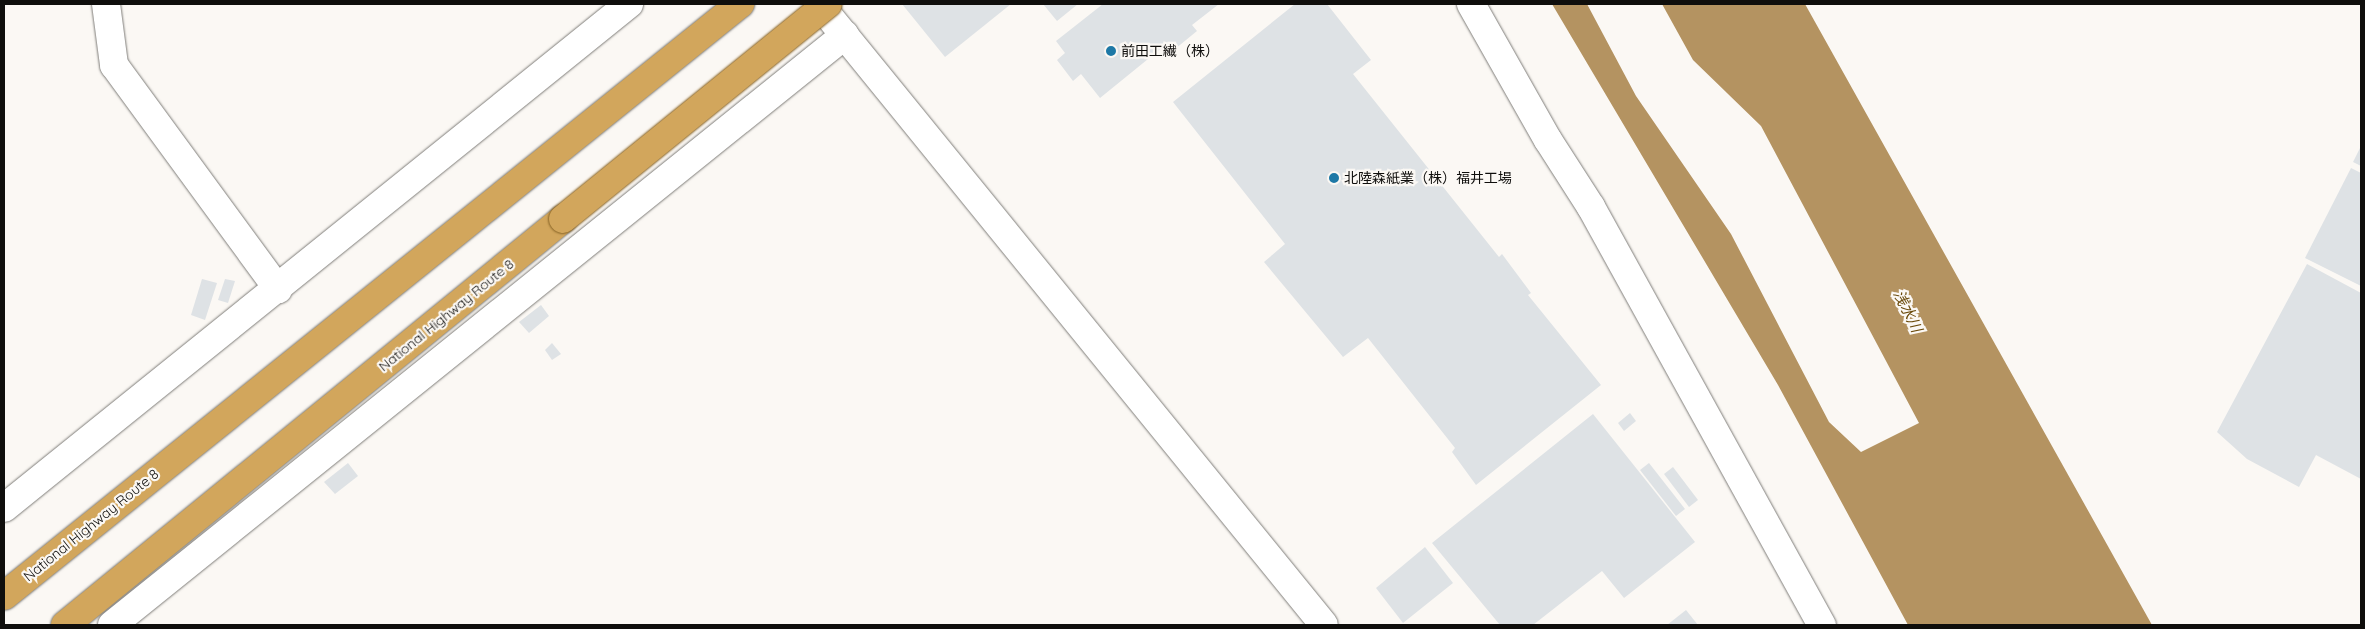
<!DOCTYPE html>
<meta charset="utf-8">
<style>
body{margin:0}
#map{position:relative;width:2365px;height:629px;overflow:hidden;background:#fbf8f4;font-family:Quicksand,"Noto Sans JP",sans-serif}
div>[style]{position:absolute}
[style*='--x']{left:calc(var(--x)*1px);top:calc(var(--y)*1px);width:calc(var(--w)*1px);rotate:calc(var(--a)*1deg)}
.water>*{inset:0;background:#b49361}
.building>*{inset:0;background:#dee2e5}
.roads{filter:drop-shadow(0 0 1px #7f7d79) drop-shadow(0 0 1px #7f7d79)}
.minor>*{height:28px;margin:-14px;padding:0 14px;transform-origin:14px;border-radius:14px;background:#fff}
.tertiary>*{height:28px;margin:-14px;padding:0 14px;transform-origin:14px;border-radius:14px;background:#fff}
.trunk>*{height:28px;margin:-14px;padding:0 14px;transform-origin:14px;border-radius:14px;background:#d2a65c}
.bridges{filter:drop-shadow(0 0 1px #866225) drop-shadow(0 0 1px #866225)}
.trunk-bridge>*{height:28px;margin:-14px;padding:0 14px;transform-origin:14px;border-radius:14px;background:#d2a65c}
.dots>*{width:14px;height:14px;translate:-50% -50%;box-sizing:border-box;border:2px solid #fbf8f4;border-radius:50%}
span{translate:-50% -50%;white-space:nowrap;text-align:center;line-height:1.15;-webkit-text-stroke:4.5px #fbf8f4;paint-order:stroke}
.poi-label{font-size:14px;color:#0f0e0c}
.left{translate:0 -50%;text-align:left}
.street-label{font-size:14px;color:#0f0e0c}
.water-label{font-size:15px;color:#6a4909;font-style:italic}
.frame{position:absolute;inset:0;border:5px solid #0f0e0c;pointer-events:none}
</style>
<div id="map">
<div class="water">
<div style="clip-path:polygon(1552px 4px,1587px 4px,1636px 96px,1731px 234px,1829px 422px,1861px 452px,1919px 423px,1761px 126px,1693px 60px,1662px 4px,1805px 4px,2152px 625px,1908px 625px,1778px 385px)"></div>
</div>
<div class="building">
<div style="clip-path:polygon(902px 4px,1011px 4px,945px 57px)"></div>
<div style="clip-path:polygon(1043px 4px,1078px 4px,1057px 21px)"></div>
<div style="clip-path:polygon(1103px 4px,1219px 4px,1192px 25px,1197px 31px,1175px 49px,1169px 42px,1100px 98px,1081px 74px,1073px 81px,1057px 60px,1065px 53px,1056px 41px)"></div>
<div style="clip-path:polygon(1295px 4px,1327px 4px,1371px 60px,1353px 74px,1499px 257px,1502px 254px,1531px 293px,1528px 295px,1601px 385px,1476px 485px,1452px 452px,1455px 448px,1368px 338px,1343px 357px,1264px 262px,1285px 244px,1173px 102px)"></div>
<div style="clip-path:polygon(2361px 146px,2361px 166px,2353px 162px)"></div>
<div style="clip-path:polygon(2351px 168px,2361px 173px,2361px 286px,2305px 258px)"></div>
<div style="clip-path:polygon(2307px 264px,2361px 293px,2361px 479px,2316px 455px,2299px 487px,2247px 459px,2217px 432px)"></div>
<div style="clip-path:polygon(202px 279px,217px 283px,205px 320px,191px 315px)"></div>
<div style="clip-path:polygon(225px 279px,235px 281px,228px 303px,218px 300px)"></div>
<div style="clip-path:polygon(541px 305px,549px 316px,529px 333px,519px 322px)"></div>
<div style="clip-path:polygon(552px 343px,561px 354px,552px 360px,545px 350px)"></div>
<div style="clip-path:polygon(1630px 413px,1636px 421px,1624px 431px,1618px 423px)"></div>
<div style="clip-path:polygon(1593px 414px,1695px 542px,1624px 598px,1602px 571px,1533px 625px,1500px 625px,1432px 543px)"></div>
<div style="clip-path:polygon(348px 463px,358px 476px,335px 494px,324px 482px)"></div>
<div style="clip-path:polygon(1649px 463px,1685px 509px,1676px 516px,1640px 470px)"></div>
<div style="clip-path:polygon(1673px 467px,1698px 500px,1689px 507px,1664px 474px)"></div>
<div style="clip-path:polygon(1425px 547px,1453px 583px,1403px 623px,1376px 588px)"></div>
<div style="clip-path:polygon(1686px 610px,1698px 625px,1667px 625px)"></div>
</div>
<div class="roads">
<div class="minor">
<div style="--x:106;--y:4;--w:62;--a:82.5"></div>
<div style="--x:114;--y:65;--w:278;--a:53.8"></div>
<div style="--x:1471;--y:4;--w:156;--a:60.5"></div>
<div style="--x:1548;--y:140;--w:80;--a:57.3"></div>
<div style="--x:1591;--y:207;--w:478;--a:61.1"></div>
<div style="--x:4;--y:508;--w:803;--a:-38.88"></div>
<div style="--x:112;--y:625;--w:941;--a:-38.83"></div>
</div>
<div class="tertiary">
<div style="--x:819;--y:4;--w:800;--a:50.88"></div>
</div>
<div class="trunk">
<div style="--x:4;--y:596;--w:945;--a:-38.81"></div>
<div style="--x:65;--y:625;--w:643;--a:-39.19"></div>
</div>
</div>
<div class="bridges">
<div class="trunk-bridge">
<div style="--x:563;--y:219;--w:341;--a:-39.1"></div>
</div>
</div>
<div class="dots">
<div style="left:1111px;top:51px;background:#1d78a6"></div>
<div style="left:1334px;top:178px;background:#1d78a6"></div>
</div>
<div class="poi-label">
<span class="left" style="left:1121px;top:51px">前田工繊（株）</span>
<span class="left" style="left:1344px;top:178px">北陸森紙業（株）福井工場</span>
</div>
<div class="street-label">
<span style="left:446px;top:315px;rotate:-39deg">National Highway Route 8</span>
<span style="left:91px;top:525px;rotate:-39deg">National Highway Route 8</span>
</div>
<div class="water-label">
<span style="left:1908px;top:311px;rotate:64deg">浅水川</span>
</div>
<div class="frame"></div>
</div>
